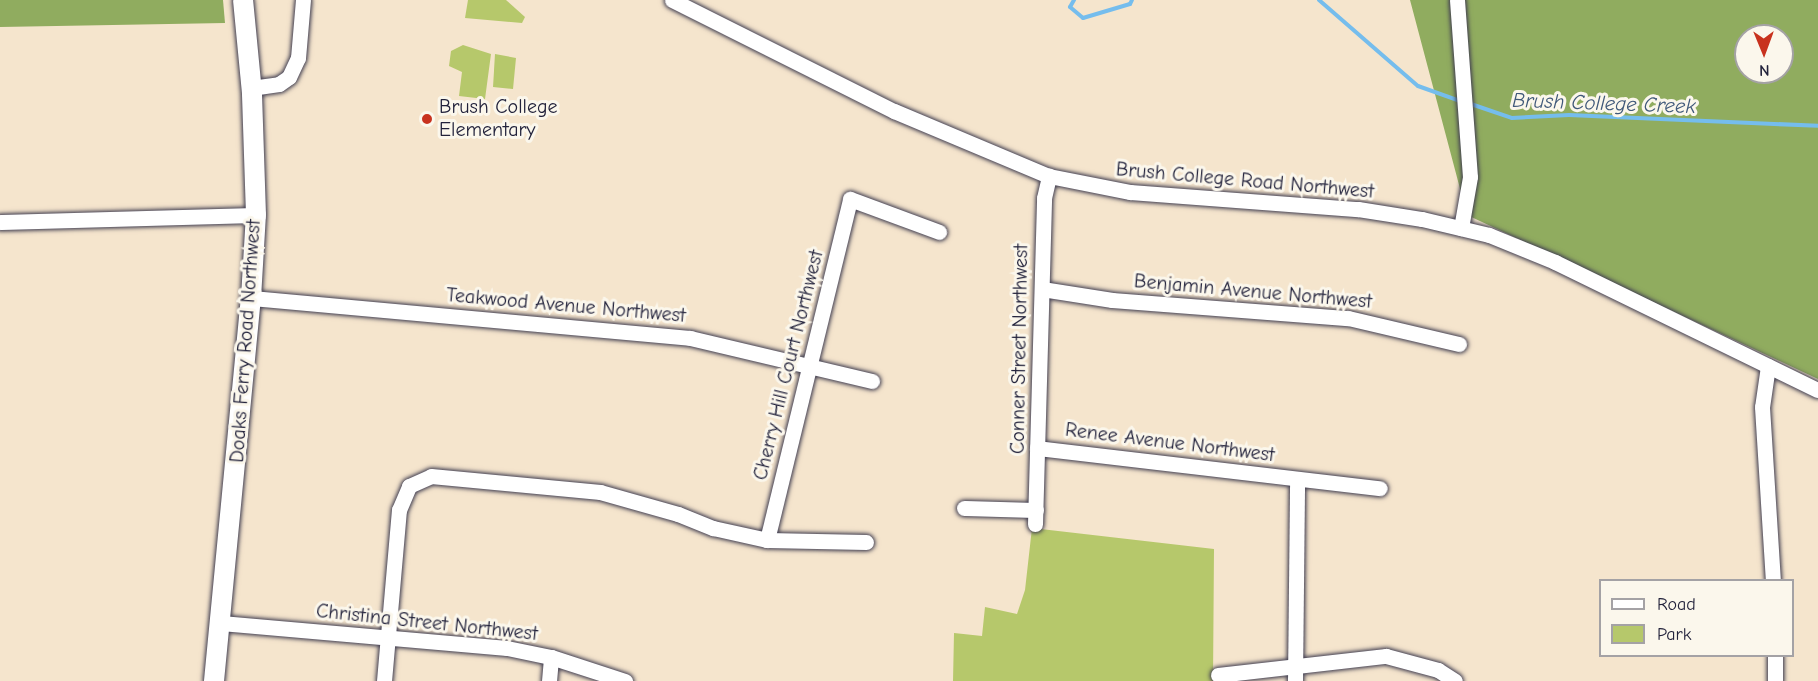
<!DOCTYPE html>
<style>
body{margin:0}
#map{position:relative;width:1818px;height:681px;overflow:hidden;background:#f5e5cd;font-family:"Comic Neue",sans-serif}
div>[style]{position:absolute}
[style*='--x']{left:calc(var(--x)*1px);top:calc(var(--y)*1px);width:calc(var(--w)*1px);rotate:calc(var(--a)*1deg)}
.green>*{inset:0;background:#b6c86b}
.forest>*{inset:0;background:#90ac5f}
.stream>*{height:4px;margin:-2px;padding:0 2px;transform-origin:2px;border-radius:2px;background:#75bded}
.roads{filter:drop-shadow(0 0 2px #423f51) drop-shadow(0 0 2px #423f51)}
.minor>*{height:15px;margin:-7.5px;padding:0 7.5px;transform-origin:7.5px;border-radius:7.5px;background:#fff}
.major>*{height:20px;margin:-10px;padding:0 10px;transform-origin:10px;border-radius:10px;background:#fff}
.dots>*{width:16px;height:16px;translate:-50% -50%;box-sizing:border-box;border:3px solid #fbf7ec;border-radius:50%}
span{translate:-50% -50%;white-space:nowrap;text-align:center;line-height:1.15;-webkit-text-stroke:6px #fbf7ec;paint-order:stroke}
.poi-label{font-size:20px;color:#22223b}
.left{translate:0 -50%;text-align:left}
.street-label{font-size:20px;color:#22223b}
.water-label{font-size:21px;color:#3f5879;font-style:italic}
.legend{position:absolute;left:1599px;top:579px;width:195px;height:78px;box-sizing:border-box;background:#fbf7ec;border:2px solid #a4a2a5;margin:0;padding:8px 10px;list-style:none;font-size:18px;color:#22223b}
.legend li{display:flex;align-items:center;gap:12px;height:30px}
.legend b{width:30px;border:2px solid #a4a2a5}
.north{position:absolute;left:1734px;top:24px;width:60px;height:60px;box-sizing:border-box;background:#fbf7ec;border:2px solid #a4a2a5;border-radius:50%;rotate:179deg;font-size:16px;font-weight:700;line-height:24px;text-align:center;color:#22223b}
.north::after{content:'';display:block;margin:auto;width:21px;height:27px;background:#c8321e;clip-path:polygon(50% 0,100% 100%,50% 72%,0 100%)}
</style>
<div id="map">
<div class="green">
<div style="clip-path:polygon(468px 0,506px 0,525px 17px,522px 23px,465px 18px)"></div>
<div style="clip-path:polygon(463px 45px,491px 54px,485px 99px,459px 96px,462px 72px,449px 66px,451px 51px)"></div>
<div style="clip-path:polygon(495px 54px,516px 58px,513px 89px,493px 87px)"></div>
<div style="clip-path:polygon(1032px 528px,1214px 549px,1213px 681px,953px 681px,954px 633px,982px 636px,985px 607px,1017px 614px,1025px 590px)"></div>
</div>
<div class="forest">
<div style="clip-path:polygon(0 0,223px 0,225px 23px,0 27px)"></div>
<div style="clip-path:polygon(evenodd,1410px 0,1818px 0,1818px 379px,1467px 215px,1410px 0,1746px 36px,1782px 36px,1782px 72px,1746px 72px,1746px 36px)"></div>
</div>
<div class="stream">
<div style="--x:1074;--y:0;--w:8;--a:120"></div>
<div style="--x:1070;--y:7;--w:17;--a:40"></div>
<div style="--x:1083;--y:18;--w:49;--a:-16.6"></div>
<div style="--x:1130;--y:4;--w:4;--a:-63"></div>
<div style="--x:1319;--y:0;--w:131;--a:41"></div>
<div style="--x:1418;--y:86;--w:45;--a:19.7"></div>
<div style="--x:1468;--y:103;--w:46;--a:18.8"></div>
<div style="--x:1512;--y:118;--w:57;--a:-3"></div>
<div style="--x:1569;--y:115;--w:249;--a:2.5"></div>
</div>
<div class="roads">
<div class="minor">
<div style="--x:672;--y:0;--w:248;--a:26.6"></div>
<div style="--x:894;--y:111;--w:168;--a:22.8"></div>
<div style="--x:1049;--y:176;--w:83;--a:11.2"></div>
<div style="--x:1130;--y:192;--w:229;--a:4.3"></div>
<div style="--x:1358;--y:209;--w:65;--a:8.9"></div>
<div style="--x:1422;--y:219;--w:69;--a:13.4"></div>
<div style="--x:1489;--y:235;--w:71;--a:22.2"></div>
<div style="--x:1555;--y:262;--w:292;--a:26"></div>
<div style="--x:1457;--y:0;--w:177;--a:85.8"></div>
<div style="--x:1470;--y:177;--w:52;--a:100"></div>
<div style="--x:251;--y:88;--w:28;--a:-8"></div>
<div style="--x:279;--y:84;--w:12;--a:-35"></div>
<div style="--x:289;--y:77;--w:21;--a:-65"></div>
<div style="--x:298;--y:58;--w:58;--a:-85.1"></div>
<div style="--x:0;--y:222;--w:256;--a:-1.6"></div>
<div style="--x:1042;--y:289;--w:71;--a:8.9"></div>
<div style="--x:1112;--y:300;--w:237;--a:4.4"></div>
<div style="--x:1348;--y:318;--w:114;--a:13.2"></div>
<div style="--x:251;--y:298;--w:441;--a:5.2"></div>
<div style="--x:690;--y:338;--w:187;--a:13.3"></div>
<div style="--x:1768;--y:366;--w:41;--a:98.3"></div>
<div style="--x:1762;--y:407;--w:173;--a:86.4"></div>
<div style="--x:1037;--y:448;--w:345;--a:6.7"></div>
<div style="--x:964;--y:508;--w:72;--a:1.6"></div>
<div style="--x:1035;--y:524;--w:326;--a:-88.4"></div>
<div style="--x:1044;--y:198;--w:23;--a:-77"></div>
<div style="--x:767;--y:540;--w:351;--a:-76.3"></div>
<div style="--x:850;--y:199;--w:95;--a:20.3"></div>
<div style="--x:221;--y:623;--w:287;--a:5"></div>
<div style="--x:507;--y:648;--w:45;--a:11.6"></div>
<div style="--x:551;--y:657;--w:78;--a:18"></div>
<div style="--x:1775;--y:656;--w:25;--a:90"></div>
<div style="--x:1218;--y:675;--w:169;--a:-6.5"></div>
<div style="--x:1386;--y:656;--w:54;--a:15.1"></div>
<div style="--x:1438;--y:670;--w:20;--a:33"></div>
<div style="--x:384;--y:681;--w:172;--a:-85"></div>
<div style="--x:399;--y:510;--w:26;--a:-67"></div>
<div style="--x:409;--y:486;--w:24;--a:-24"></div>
<div style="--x:431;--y:476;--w:170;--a:5.4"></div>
<div style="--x:600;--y:492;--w:81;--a:15.8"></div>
<div style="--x:678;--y:514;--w:38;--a:22"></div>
<div style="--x:713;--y:528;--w:55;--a:12.5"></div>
<div style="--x:767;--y:540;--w:99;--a:1.2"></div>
<div style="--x:549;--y:681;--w:24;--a:-85"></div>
<div style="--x:1295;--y:681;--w:202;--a:-89.4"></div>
</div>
<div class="major">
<div style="--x:214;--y:681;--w:385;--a:-84.5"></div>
<div style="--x:251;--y:298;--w:83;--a:-86.6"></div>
<div style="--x:256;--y:215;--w:122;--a:-91.9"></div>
<div style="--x:252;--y:93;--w:93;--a:-95.5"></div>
</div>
</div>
<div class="dots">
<div style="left:427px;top:119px;background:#c8321e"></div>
</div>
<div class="poi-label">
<span class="left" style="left:439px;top:118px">Brush College<br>Elementary</span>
</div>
<div class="street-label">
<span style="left:1245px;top:180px;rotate:5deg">Brush College Road Northwest</span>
<span style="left:1253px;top:291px;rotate:5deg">Benjamin Avenue Northwest</span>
<span style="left:566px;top:305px;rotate:5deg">Teakwood Avenue Northwest</span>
<span style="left:245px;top:341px;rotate:-86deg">Doaks Ferry Road Northwest</span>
<span style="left:1019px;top:349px;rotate:-89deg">Conner Street Northwest</span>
<span style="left:788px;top:365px;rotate:-76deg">Cherry Hill Court Northwest</span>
<span style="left:1170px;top:442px;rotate:7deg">Renee Avenue Northwest</span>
<span style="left:427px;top:622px;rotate:6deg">Christina Street Northwest</span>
</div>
<div class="water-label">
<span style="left:1604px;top:103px;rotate:2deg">Brush College Creek</span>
</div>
<ul class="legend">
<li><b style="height:8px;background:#fff"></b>Road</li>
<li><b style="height:16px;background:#b6c86b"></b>Park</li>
</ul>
<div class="north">N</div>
</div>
